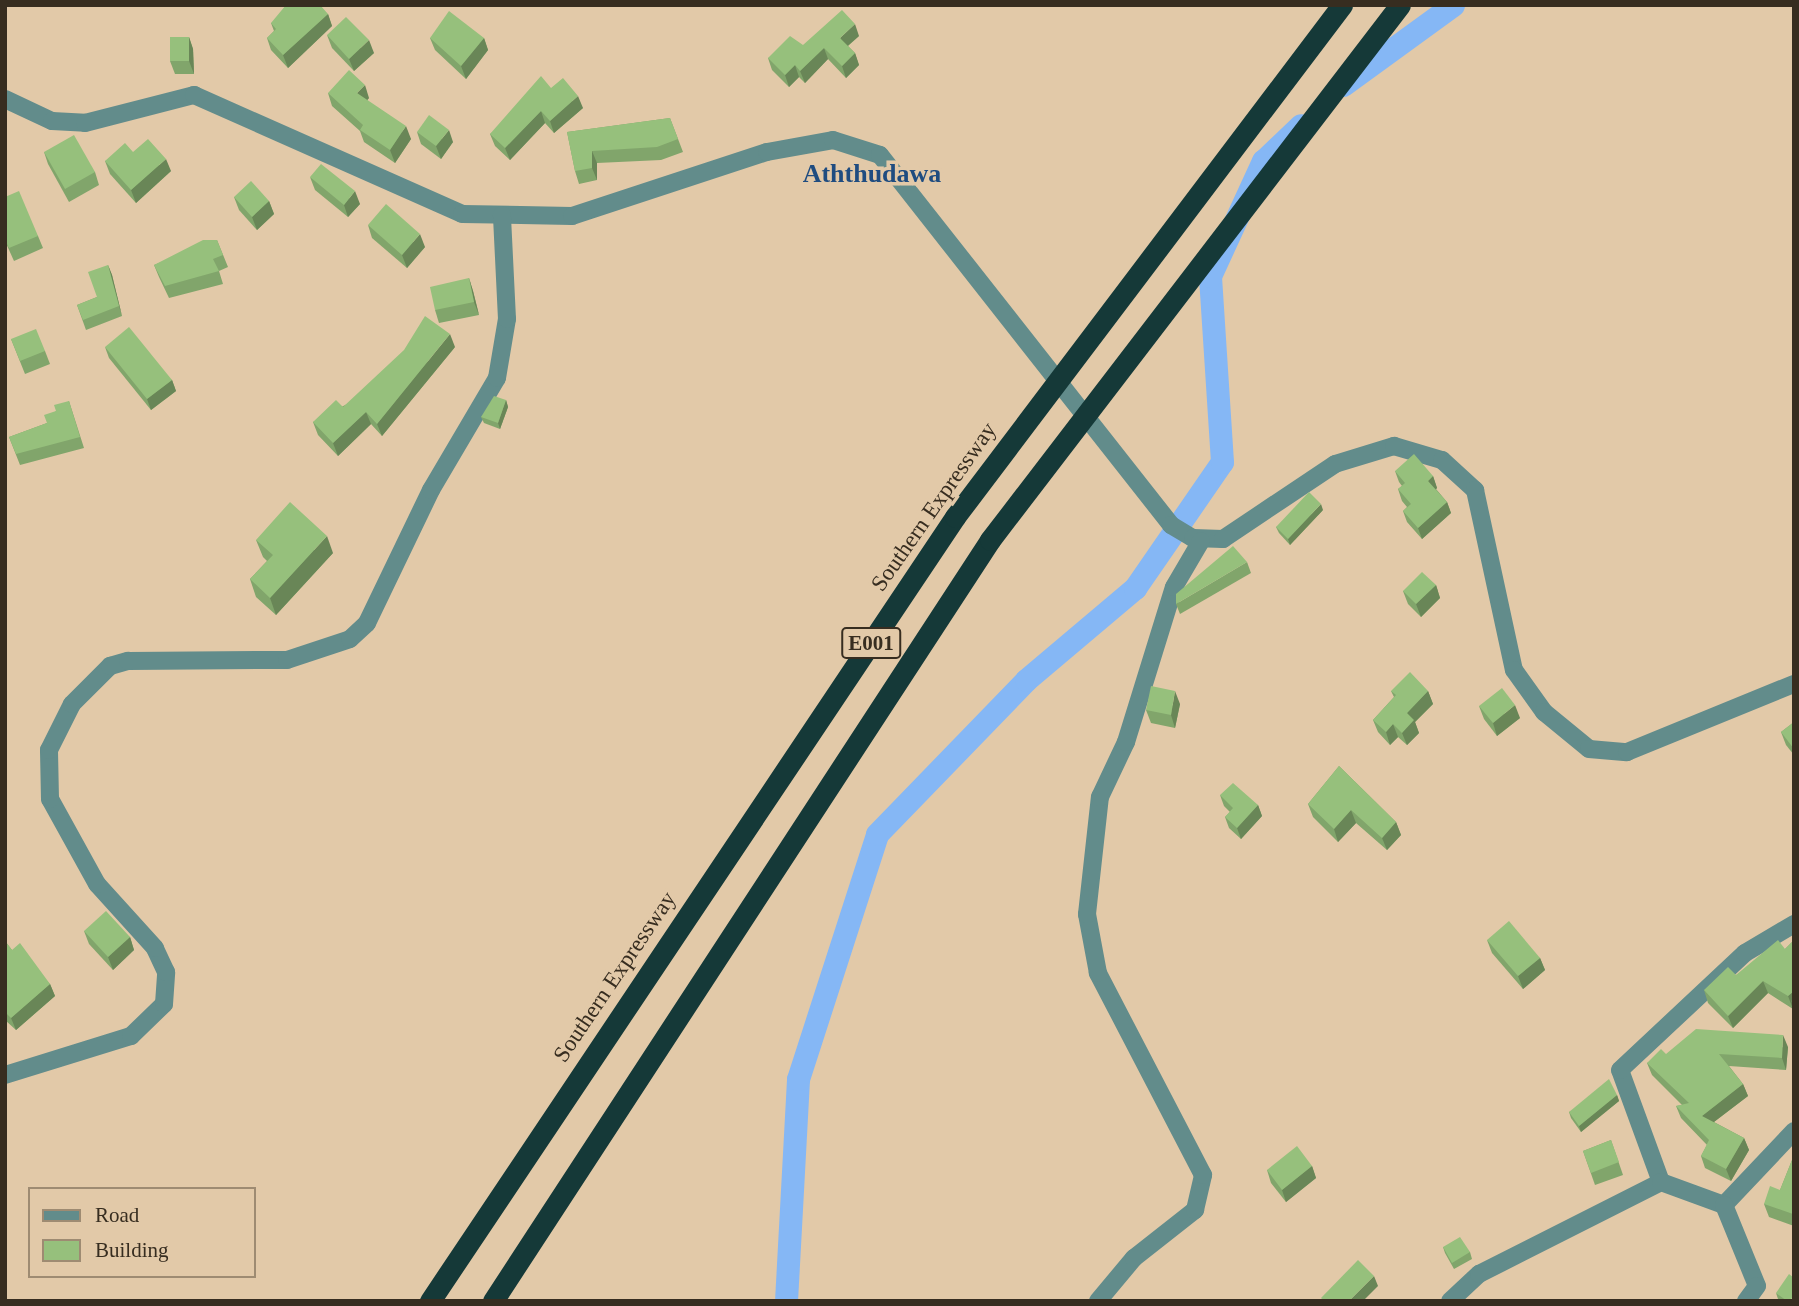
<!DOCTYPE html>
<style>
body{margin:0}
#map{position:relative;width:1799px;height:1306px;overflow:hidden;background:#e2c9a8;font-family:"Times New Roman",serif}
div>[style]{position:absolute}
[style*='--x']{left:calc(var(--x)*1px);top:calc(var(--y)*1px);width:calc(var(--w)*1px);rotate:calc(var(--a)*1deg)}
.canal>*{height:23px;margin:-11.5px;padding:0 11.5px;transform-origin:11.5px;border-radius:11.5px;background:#85b7f5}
.minor>*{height:18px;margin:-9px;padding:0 9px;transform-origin:9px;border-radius:9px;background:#628c8b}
.highway-bridge>*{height:21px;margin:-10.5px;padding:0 10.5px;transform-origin:10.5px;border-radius:10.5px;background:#153938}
.wall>*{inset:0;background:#81a56b}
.shaded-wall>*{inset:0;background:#698657}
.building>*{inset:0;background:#96c07c}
span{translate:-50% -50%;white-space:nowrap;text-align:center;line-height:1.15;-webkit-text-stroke:7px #e2c9a8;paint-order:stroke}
.shield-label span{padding:2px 5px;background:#e2c9a8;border:2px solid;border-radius:5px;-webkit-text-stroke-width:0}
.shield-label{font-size:21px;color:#372d20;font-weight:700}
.street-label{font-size:23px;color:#372d20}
.quarter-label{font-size:26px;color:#1f4c80;font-weight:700}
.frame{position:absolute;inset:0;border:7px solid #372d20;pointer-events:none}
.legend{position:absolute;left:28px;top:1187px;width:228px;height:91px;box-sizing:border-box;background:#e2c9a8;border:2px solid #9e8b72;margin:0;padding:9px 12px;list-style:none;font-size:21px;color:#372d20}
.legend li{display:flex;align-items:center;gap:14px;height:35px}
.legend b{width:35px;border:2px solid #9e8b72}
</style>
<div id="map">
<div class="canal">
<div style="--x:1343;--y:85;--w:136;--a:-36"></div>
<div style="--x:786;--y:1301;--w:222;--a:-86.9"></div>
<div style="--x:798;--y:1079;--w:257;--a:-72.1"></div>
<div style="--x:877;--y:834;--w:214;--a:-45.9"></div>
<div style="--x:1026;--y:680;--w:143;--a:-40.2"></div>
<div style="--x:1135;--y:588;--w:153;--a:-55.4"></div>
<div style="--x:1222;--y:462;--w:186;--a:-93.7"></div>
<div style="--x:1210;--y:276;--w:127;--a:-65.3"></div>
<div style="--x:1263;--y:161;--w:52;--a:-43.5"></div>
</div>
<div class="minor">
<div style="--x:5;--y:99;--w:52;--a:25.1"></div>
<div style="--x:52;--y:121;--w:33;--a:3"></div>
<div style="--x:85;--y:123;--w:113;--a:-14.4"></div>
<div style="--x:194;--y:95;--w:293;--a:23.9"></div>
<div style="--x:462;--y:214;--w:110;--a:1"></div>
<div style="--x:572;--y:216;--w:205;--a:-18.2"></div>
<div style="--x:767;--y:152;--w:67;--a:-10.3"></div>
<div style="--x:833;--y:140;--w:49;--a:17.7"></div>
<div style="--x:880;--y:155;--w:471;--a:51.8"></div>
<div style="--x:1171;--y:525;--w:26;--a:31"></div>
<div style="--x:1193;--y:538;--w:30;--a:2"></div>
<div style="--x:1223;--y:539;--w:135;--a:-33.8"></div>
<div style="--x:1335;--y:464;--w:62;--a:-17"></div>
<div style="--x:1394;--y:446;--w:50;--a:16.3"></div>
<div style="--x:1442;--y:460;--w:45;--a:42.3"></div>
<div style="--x:1475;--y:490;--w:184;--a:77.8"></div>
<div style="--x:1514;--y:670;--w:52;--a:54.5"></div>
<div style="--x:1544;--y:712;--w:58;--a:39.4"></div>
<div style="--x:1589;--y:749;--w:38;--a:5"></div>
<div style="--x:1627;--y:752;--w:180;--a:-22.2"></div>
<div style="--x:5;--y:1075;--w:132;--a:-17.2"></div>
<div style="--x:131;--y:1036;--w:46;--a:-44.1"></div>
<div style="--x:164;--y:1004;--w:32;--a:-86"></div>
<div style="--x:166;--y:972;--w:26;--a:-115"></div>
<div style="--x:155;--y:948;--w:86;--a:-132.2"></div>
<div style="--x:97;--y:884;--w:97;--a:-118.9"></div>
<div style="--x:50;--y:799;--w:49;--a:-91.2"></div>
<div style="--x:49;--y:750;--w:51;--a:-63.4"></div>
<div style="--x:72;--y:704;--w:54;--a:-45"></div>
<div style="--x:110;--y:666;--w:19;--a:-16"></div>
<div style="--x:128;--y:661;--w:159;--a:-0.4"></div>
<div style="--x:287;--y:660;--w:66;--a:-18.4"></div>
<div style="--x:350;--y:639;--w:23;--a:-43"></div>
<div style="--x:367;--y:623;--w:148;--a:-64.3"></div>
<div style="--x:431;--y:490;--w:130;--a:-59.5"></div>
<div style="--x:497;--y:378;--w:60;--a:-80.4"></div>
<div style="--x:507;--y:319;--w:104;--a:-92.8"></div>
<div style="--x:1661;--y:1182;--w:119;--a:-110.1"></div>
<div style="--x:1620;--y:1070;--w:171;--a:-43.1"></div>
<div style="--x:1745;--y:953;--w:57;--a:-30.6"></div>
<div style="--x:1724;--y:1205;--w:102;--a:-46.6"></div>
<div style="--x:1098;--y:1301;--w:56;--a:-50.1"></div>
<div style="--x:1134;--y:1258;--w:78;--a:-38.2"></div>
<div style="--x:1195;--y:1210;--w:36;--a:-77"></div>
<div style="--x:1203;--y:1175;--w:228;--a:-117.5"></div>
<div style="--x:1098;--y:973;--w:60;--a:-100.6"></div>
<div style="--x:1087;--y:914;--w:118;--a:-83.7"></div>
<div style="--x:1100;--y:797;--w:61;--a:-64.7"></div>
<div style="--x:1126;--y:742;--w:162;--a:-72.8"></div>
<div style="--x:1174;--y:587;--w:53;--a:-59.6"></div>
<div style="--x:1450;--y:1301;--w:40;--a:-43"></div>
<div style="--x:1479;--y:1274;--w:204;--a:-26.8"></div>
<div style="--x:1661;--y:1182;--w:67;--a:20.1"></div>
<div style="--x:1724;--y:1205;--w:87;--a:67.8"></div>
<div style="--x:1757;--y:1286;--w:19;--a:126"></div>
</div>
<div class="highway-bridge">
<div style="--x:430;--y:1301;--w:944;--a:-56.19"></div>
<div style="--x:955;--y:517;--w:642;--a:-52.92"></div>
<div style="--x:493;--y:1301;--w:909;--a:-56.85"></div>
<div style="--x:990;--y:540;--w:674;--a:-52.54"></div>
</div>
<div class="wall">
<div style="clip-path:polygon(328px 14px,332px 26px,288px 68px,271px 50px,267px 38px,274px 31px,271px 23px)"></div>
<div style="clip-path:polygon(327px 35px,374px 53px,354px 71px,332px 48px)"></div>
<div style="clip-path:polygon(859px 36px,848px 46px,855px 53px,859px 65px,846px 78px,828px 59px,805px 83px,799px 77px,789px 87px,772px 70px,768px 58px,803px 45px)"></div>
<div style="clip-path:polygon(189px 37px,193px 49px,194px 74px,175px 74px,170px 61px)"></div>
<div style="clip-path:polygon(430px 38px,484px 38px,488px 50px,466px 79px,435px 50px)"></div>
<div style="clip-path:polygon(551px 88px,583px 108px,554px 133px,545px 123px,510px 160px,495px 146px,490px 134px)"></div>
<div style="clip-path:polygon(328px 93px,369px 98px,367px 100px,411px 139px,395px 163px,364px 142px,360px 131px,332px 106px)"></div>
<div style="clip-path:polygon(670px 118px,683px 152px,661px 160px,597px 163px,597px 180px,579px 184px,575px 171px,567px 132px)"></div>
<div style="clip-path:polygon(417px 132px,453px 142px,441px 159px,421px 144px)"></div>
<div style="clip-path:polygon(44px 152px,95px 172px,99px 185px,69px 202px,48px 164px)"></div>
<div style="clip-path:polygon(133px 152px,171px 171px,136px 203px,110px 174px,105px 161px)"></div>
<div style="clip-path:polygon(310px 177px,360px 204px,348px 217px,315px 190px)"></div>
<div style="clip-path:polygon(5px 197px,38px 236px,43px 248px,14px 261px,5px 241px)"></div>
<div style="clip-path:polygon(234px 197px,269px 201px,274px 214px,257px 230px,239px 210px)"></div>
<div style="clip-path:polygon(368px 225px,425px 247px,407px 268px,372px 238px)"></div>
<div style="clip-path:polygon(217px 240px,228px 267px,219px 271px,223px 284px,169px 298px,159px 277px,154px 265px)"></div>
<div style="clip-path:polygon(108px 265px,112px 275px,122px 316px,86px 330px,77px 305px,97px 297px)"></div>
<div style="clip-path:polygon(469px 278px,473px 291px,479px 315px,439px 323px,435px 310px)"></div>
<div style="clip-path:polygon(11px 339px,45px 351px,50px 364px,25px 374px)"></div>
<div style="clip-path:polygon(105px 347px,172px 380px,176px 391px,151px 410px,109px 358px)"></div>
<div style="clip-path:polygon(455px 347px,382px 436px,371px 424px,338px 456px,318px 435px,313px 422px)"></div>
<div style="clip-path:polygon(506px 400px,508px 407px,500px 429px,484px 423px,481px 417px)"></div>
<div style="clip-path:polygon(69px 401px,84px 448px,20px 465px,9px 437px,47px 423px,56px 411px)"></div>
<div style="clip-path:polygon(1395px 471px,1433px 476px,1437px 488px,1436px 489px,1447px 502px,1451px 513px,1422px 539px,1407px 522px,1403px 511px,1407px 507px,1402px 501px,1398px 489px,1402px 486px,1399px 482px)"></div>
<div style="clip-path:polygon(1323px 510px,1290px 545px,1279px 533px,1276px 527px)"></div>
<div style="clip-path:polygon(256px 540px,333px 553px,276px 615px,256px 597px,250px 579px,267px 561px,263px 557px)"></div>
<div style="clip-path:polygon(1247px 562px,1251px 573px,1180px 614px,1176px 604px)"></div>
<div style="clip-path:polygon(1436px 585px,1440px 598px,1421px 617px,1408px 604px,1403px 591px)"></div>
<div style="clip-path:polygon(1391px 691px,1428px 691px,1433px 704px,1415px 722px,1419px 733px,1407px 745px,1398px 737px,1390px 745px,1378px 732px,1373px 720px,1394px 697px)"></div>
<div style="clip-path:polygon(1180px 704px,1175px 728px,1151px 723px,1146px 710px)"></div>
<div style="clip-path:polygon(1479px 706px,1520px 718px,1497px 736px,1484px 719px)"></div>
<div style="clip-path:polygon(1794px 722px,1794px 755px,1786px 745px,1781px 732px)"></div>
<div style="clip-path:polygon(1339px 766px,1396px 822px,1401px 835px,1387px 850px,1356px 823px,1338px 842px,1313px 817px,1308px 804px)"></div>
<div style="clip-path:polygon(1220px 795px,1258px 805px,1262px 816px,1241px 839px,1229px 828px,1225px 817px,1230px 812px,1224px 806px)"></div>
<div style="clip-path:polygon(84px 931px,130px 937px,134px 950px,113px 970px,89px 944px)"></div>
<div style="clip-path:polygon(1487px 940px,1540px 958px,1545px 970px,1523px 989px,1492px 953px)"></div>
<div style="clip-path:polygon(1794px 940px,1794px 1008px,1793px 1009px,1768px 993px,1733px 1028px,1708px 1003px,1704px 990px,1736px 975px,1785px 949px)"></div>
<div style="clip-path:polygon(5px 941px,12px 950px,50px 984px,55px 996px,16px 1030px,5px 1020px)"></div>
<div style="clip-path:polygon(1788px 1047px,1786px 1070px,1729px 1066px,1743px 1084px,1748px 1096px,1714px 1122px,1744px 1138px,1749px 1150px,1731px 1181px,1705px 1168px,1701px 1156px,1707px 1145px,1681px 1118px,1676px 1106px,1682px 1105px,1652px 1075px,1647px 1063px,1666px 1054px)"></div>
<div style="clip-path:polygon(1617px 1095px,1619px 1101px,1581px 1132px,1571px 1118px,1569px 1112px)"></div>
<div style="clip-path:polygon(1611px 1140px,1623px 1175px,1595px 1185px,1583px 1151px)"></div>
<div style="clip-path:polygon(1794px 1155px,1794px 1226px,1769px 1217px,1764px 1204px,1780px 1190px)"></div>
<div style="clip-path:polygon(1312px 1166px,1316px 1178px,1286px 1202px,1271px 1183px,1267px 1170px)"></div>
<div style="clip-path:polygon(1443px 1247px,1470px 1252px,1472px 1259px,1454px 1269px,1445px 1253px)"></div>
<div style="clip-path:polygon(1776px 1293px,1794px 1301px,1780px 1301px,1778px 1299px)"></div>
</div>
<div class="shaded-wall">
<div style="clip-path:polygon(328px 14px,332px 26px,288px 68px,283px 55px)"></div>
<div style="clip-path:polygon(855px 24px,859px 36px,844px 49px,840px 38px)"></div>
<div style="clip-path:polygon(189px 37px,193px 49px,194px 74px,189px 61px)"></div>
<div style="clip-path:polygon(484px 38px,488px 50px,466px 79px,461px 66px)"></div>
<div style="clip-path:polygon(369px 40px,374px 53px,354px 71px,349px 59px)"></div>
<div style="clip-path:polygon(824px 48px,828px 59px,805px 83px,800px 71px)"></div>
<div style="clip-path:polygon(855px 53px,859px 65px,846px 78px,842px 66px)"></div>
<div style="clip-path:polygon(795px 65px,799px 77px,789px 87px,785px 75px)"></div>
<div style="clip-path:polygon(365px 85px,369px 98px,362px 106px,357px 93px)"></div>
<div style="clip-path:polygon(578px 96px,583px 108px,554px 133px,550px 121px)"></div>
<div style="clip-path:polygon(541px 111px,545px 123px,510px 160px,505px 148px)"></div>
<div style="clip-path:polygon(406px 126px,411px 139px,395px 163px,390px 150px)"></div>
<div style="clip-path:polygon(449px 130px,453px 142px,441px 159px,436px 146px)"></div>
<div style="clip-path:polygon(592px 151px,597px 163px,597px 180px,592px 168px)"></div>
<div style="clip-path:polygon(166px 159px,171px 171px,136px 203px,131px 190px)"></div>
<div style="clip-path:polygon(355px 191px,360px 204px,348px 217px,344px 205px)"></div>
<div style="clip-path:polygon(269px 201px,274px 214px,257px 230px,252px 217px)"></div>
<div style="clip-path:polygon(420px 234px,425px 247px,407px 268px,402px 255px)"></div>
<div style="clip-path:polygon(108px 265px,112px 275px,122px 316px,119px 306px)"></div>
<div style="clip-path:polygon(469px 278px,473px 291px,479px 315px,474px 302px)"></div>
<div style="clip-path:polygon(450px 334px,455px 347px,382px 436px,377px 424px)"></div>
<div style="clip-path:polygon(172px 380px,176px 391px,151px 410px,147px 399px)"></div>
<div style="clip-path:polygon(506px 400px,508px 407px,500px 429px,498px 423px)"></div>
<div style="clip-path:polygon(366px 412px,371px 424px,338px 456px,333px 443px)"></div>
<div style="clip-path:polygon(1433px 476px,1437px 488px,1433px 492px,1428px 481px)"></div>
<div style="clip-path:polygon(1447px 502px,1451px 513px,1422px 539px,1418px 528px)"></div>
<div style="clip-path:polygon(1321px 504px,1323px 510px,1290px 545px,1288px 539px)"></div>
<div style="clip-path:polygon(327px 536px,333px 553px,276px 615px,270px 598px)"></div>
<div style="clip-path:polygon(1436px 585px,1440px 598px,1421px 617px,1416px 604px)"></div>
<div style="clip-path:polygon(1175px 691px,1180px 704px,1175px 728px,1171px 715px)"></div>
<div style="clip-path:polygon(1428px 691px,1433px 704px,1415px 722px,1419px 733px,1407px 745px,1402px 733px,1407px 713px)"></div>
<div style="clip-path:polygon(1515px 705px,1520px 718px,1497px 736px,1493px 723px)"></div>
<div style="clip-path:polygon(1393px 724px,1398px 737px,1390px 745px,1386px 732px)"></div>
<div style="clip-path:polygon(1258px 805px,1262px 816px,1241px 839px,1237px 828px)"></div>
<div style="clip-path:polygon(1351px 810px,1356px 823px,1338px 842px,1334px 829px)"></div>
<div style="clip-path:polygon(1396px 822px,1401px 835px,1387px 850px,1382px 838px)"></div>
<div style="clip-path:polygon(130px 937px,134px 950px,113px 970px,108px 957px)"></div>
<div style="clip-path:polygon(1540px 958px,1545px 970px,1523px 989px,1518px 976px)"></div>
<div style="clip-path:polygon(1763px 981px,1768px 993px,1733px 1028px,1728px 1016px)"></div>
<div style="clip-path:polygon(50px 984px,55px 996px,16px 1030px,11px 1018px)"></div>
<div style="clip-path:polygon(1794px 991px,1794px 1003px,1791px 1000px,1794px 1007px,1793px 1009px,1788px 996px)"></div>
<div style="clip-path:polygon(1783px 1035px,1788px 1047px,1786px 1070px,1782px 1058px)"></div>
<div style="clip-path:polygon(1743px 1084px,1748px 1096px,1706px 1128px,1702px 1116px)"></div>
<div style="clip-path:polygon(1617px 1095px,1619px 1101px,1581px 1132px,1579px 1126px)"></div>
<div style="clip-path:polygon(1744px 1138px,1749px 1150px,1731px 1181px,1726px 1169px)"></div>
<div style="clip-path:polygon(1312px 1166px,1316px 1178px,1286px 1202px,1282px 1190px)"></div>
<div style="clip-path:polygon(1374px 1276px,1378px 1286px,1363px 1301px,1349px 1301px)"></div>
</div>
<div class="building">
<div style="clip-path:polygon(286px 5px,320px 5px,328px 14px,283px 55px,267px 38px,276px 29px,271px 23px)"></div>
<div style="clip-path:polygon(842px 10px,855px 24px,840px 38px,855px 53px,842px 66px,824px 48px,800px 71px,795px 65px,785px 75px,768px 58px,790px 36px,803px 45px)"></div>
<div style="clip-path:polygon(449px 11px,484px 38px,461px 66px,430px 38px)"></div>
<div style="clip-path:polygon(346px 17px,369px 40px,349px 59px,327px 35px)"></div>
<div style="clip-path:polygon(170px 37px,189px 37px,189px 61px,170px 61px)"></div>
<div style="clip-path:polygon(349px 70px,365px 85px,357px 93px,406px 126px,390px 150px,360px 130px,363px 125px,328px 93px)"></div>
<div style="clip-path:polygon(541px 76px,551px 88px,563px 78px,578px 96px,550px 121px,541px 111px,505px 148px,490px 134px)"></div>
<div style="clip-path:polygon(429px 115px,449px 130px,436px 146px,417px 132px)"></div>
<div style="clip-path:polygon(670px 118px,678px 139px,657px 147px,592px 151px,592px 168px,575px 171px,567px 132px)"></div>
<div style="clip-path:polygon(74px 135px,95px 172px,65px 189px,44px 152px)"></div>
<div style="clip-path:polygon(148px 139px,166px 159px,131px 190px,105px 161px,125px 143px,133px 152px)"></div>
<div style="clip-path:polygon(321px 164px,355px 191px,344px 205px,310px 177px)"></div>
<div style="clip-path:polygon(251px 181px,269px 201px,252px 217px,234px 197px)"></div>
<div style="clip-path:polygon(19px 191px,38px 236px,9px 248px,5px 240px,5px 197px)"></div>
<div style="clip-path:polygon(386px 204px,420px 234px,402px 255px,368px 225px)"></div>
<div style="clip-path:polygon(203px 240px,217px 240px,223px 255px,213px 259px,219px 271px,165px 286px,154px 265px)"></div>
<div style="clip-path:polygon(108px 265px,119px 306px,83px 320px,77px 305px,97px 297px,88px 272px)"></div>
<div style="clip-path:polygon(469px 278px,474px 302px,435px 310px,430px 287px)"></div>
<div style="clip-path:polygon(425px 316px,450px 334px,377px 424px,366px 412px,333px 443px,313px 422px,336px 400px,343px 407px,404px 350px)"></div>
<div style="clip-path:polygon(129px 327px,172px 380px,147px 399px,105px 347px)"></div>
<div style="clip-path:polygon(36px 329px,45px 351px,20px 361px,11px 339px)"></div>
<div style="clip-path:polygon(494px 396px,506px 400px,498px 423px,481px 417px)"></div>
<div style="clip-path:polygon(69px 401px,80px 437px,16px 454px,9px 437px,47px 423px,44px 415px,56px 411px,54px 405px)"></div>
<div style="clip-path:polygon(1414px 454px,1433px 476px,1428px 481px,1447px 502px,1418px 528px,1403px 511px,1411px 504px,1398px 489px,1405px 483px,1395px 471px)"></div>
<div style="clip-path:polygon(1309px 492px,1321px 504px,1288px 539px,1276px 527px)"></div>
<div style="clip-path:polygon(290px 502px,327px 536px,270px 598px,250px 579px,273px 555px,256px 540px)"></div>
<div style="clip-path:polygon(1233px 546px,1247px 562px,1176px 604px,1176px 594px)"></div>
<div style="clip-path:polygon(1422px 572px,1436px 585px,1416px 604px,1403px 591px)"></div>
<div style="clip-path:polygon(1410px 672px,1428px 691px,1407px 713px,1414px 720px,1402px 733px,1393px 724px,1386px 732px,1373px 720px,1396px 695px,1391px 691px)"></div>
<div style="clip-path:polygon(1151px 686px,1175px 691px,1171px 715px,1146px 710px)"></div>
<div style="clip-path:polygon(1502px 688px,1515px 705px,1493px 723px,1479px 706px)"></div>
<div style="clip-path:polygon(1794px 722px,1794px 749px,1781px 732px)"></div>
<div style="clip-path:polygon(1339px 766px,1396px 822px,1382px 838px,1351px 810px,1334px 829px,1308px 804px)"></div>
<div style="clip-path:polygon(1233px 783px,1258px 805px,1237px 828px,1225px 817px,1233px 808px,1220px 795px)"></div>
<div style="clip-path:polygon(106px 911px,130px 937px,108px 957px,84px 931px)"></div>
<div style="clip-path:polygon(1509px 921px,1540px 958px,1518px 976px,1487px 940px)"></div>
<div style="clip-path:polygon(1778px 940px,1785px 949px,1794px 940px,1794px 991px,1788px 996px,1763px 981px,1728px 1016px,1704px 990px,1728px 967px,1736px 975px)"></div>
<div style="clip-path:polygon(5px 941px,12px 950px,20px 943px,50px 984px,11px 1018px,5px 1012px)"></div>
<div style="clip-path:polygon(1696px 1029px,1783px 1035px,1782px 1058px,1719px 1054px,1743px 1084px,1702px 1116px,1744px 1138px,1726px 1169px,1701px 1156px,1709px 1140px,1676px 1106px,1689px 1103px,1647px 1063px,1661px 1049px,1666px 1054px)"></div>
<div style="clip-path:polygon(1609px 1079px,1617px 1095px,1579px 1126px,1569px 1112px)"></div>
<div style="clip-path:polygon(1611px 1140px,1619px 1162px,1591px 1173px,1583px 1151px)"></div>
<div style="clip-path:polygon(1297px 1146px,1312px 1166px,1282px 1190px,1267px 1170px)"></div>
<div style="clip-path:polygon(1794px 1155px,1794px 1213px,1793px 1214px,1764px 1204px,1770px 1186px,1780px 1190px)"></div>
<div style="clip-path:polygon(1460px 1237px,1470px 1252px,1452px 1263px,1443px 1247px)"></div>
<div style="clip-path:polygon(1358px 1260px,1374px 1276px,1349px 1301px,1324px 1301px,1321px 1298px)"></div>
<div style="clip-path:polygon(1789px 1274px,1794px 1278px,1794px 1295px,1790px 1301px,1787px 1301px,1776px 1293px)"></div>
</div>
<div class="shield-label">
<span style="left:871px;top:643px">E001</span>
</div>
<div class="street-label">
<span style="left:934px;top:507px;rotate:-55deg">Southern Expressway</span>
<span style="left:615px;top:977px;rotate:-56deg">Southern Expressway</span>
</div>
<div class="quarter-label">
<span style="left:872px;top:174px">Aththudawa</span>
</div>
<div class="frame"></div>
<ul class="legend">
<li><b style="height:9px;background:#628c8b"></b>Road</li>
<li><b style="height:19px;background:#96c07c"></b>Building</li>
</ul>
</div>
